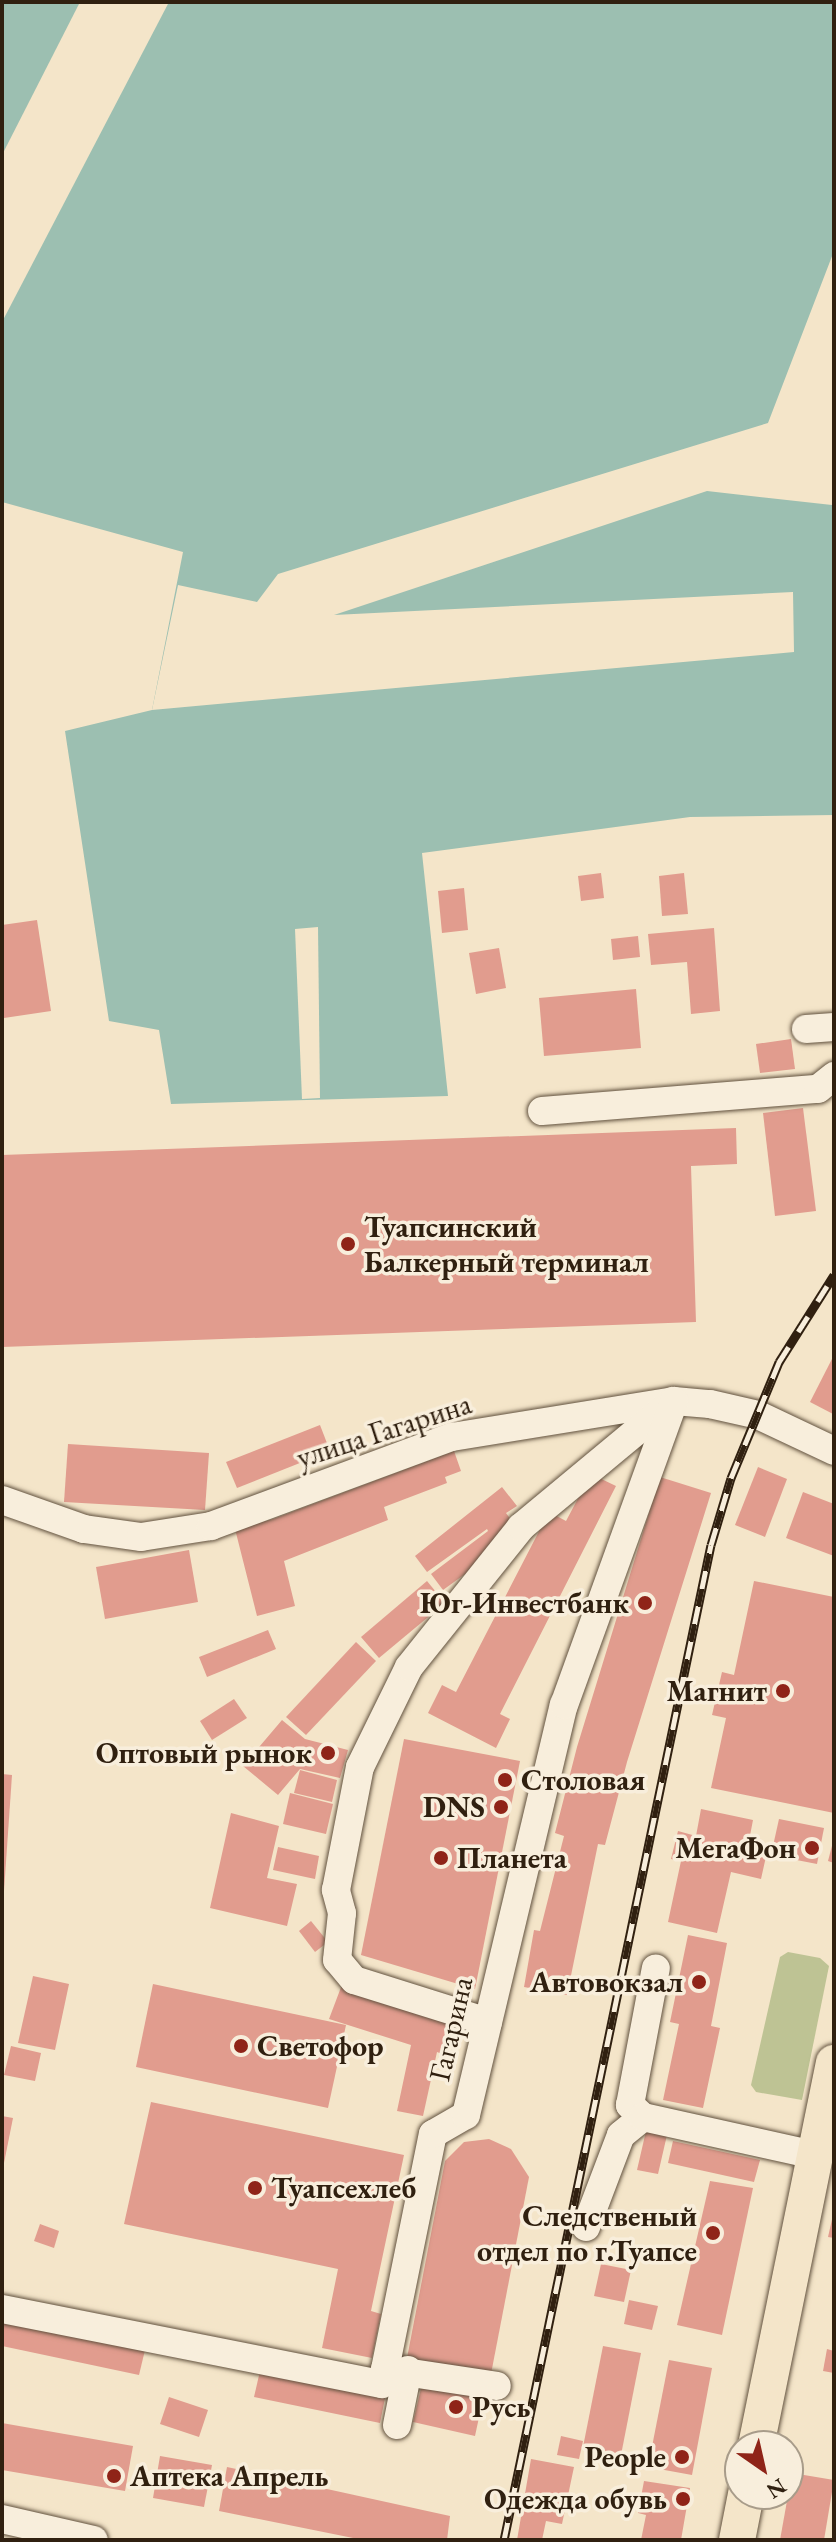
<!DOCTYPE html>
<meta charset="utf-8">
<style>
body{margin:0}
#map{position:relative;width:836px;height:2542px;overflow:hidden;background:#f4e5c9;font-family:"EB Garamond",serif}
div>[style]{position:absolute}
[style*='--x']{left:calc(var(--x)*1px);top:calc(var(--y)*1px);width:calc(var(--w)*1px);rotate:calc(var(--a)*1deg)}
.green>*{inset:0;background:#bec394}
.water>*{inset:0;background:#9cbfb1}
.pier>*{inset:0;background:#f4e5c9}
.building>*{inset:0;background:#e19c8e}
.roads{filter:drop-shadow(0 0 2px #61513e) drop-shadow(0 0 2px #61513e)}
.minor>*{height:28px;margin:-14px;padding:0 14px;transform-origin:14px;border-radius:14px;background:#f8eedc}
.major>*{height:36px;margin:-18px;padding:0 18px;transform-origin:18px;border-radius:18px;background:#f4e5c9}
.rail>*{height:9px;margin-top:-4.5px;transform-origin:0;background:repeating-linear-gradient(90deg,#f8eedc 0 18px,#302010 0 36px);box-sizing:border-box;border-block:2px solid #302010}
.dots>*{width:22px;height:22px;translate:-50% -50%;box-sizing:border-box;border:4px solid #f8eedc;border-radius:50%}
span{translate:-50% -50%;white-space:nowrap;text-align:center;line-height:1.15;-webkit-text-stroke:7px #f8eedc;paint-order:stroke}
.poi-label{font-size:30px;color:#302010;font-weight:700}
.left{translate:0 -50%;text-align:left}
.right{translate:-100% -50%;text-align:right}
.street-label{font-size:30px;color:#302010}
.frame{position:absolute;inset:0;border:4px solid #302010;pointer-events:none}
.north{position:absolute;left:724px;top:2430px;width:80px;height:80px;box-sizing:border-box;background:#f8eedc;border:2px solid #a89c8a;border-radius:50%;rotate:146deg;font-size:22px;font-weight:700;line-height:32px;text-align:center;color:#302010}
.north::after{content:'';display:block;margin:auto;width:28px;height:36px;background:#8f2418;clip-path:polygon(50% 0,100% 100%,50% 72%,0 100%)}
</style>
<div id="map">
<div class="green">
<div style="clip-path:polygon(788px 1952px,820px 1958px,829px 1966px,802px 2100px,756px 2092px,751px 2085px,780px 1957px)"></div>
</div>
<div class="water">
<div style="clip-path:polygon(2px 2px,834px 2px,834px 815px,690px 817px,422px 853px,448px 1096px,171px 1104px,159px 1030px,109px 1021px,65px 731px,152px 710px,183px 552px,2px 502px)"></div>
</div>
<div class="pier">
<div style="clip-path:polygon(80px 2px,169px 2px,2px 322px,2px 155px)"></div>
<div style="clip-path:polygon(834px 251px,832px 505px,707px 491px,334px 615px,793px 592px,794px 652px,152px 710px,178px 585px,257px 602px,278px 574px,768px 423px)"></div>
<div style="clip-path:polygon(318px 927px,320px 1098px,302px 1099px,295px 929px)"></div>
</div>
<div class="building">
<div style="clip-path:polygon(601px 873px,604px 898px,581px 901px,578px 876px)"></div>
<div style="clip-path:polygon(684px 873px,688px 914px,662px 916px,659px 876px)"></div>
<div style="clip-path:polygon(464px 888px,468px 930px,442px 933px,438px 891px)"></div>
<div style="clip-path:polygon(37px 920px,51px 1011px,4px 1018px,2px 925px)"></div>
<div style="clip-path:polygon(714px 928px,720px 1011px,691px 1014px,687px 962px,651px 965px,648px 934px)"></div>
<div style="clip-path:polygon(638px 936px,640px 957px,613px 960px,611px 939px)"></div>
<div style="clip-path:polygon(499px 948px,506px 988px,476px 994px,469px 953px)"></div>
<div style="clip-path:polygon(636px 989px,641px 1048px,544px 1056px,539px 998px)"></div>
<div style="clip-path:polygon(791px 1039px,795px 1069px,760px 1073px,756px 1044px)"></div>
<div style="clip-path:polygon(803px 1108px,816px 1211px,775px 1216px,763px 1113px)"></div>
<div style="clip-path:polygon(736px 1128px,737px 1164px,691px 1166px,696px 1322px,2px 1347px,2px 1155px)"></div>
<div style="clip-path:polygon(834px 1355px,834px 1411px,833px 1414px,810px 1402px)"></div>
<div style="clip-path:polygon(320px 1425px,330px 1451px,237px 1488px,226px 1462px)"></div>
<div style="clip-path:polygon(68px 1444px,209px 1453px,205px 1510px,64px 1502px)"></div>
<div style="clip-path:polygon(454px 1451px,461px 1471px,445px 1477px,447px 1483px,384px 1507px,388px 1520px,284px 1561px,295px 1606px,257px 1616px,235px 1529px,273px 1519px)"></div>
<div style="clip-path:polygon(758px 1467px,787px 1479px,765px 1537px,735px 1525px)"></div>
<div style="clip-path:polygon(591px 1474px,616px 1486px,500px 1714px,510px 1719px,496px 1748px,428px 1713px,442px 1685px,456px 1692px,549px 1512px,566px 1521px)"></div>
<div style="clip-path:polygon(660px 1477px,711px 1493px,627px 1762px,605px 1845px,598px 1844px,567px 1995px,524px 1987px,534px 1930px,540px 1931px,564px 1836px,555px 1833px,577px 1747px)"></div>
<div style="clip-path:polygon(502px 1487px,517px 1506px,506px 1513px,516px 1527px,501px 1548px,443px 1590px,431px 1574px,488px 1531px,487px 1529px,427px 1572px,415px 1556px)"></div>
<div style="clip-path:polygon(803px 1492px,834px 1504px,834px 1556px,786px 1538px)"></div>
<div style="clip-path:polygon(189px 1550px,198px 1602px,105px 1619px,96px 1567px)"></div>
<div style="clip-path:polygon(427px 1581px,445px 1603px,379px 1658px,361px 1637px)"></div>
<div style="clip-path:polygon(754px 1581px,834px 1597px,834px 1813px,711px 1788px,726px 1718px,712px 1715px,722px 1672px,734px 1675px)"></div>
<div style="clip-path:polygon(268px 1630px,276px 1649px,207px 1677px,199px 1657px)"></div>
<div style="clip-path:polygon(356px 1642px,376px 1661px,306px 1735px,286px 1717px)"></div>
<div style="clip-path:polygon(234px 1699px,247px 1718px,212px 1740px,200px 1721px)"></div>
<div style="clip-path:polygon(282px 1720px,305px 1739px,348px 1750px,340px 1778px,300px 1769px,278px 1795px,243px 1766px)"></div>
<div style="clip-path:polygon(404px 1739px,520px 1761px,475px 1989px,361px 1955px)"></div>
<div style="clip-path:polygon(300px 1770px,337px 1780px,332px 1802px,294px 1793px)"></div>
<div style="clip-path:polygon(2px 1774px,12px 1775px,4px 1891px,2px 1891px)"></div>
<div style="clip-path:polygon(290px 1793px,333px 1804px,326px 1834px,283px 1824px)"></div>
<div style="clip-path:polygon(701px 1809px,753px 1820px,748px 1846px,734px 1844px,767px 1852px,761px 1879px,731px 1872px,717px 1933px,668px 1922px,681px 1861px,671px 1859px,678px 1831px,696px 1836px)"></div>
<div style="clip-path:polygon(231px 1813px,279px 1826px,267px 1878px,297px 1884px,287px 1926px,210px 1908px)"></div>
<div style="clip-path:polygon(779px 1819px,824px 1828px,817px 1864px,771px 1855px)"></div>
<div style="clip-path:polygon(833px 1842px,834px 1842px,834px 1863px,828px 1861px)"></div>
<div style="clip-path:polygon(278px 1847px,319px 1856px,315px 1879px,273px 1870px)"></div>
<div style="clip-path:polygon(311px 1921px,328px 1942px,315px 1952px,299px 1931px)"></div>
<div style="clip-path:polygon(688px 1935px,727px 1943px,711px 2026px,720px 2028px,703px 2108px,663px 2100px,679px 2024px,670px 2022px)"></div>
<div style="clip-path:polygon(33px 1976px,69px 1984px,55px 2050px,18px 2043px)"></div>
<div style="clip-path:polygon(343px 1982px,451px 2018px,442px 2054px,437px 2052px,423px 2116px,397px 2111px,411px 2045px,329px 2019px)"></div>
<div style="clip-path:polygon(153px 1984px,346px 2025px,328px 2108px,136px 2067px)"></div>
<div style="clip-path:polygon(11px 2046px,41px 2053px,35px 2081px,4px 2075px)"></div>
<div style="clip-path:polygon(151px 2102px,404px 2155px,371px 2311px,381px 2314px,372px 2358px,322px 2348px,338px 2269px,124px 2224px)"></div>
<div style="clip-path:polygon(2px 2116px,13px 2118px,3px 2168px,2px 2168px)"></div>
<div style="clip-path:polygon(646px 2131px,667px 2135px,658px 2174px,637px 2170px)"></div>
<div style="clip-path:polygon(489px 2139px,511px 2149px,529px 2177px,491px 2374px,407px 2358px,445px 2161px,464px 2142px)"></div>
<div style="clip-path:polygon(673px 2141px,760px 2160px,754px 2182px,668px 2163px)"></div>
<div style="clip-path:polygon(710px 2181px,753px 2188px,722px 2335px,677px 2325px)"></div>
<div style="clip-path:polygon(833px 2215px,834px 2216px,834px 2238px,828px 2237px)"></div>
<div style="clip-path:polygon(40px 2224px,59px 2231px,54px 2248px,34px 2241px)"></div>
<div style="clip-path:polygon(601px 2264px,631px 2270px,624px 2302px,594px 2296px)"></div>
<div style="clip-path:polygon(629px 2300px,658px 2306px,652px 2330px,624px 2324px)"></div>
<div style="clip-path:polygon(2px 2320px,145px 2350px,139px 2375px,2px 2346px)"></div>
<div style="clip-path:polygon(603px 2346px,641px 2353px,621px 2455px,583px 2447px)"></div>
<div style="clip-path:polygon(827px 2349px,834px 2351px,834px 2373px,823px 2371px)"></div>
<div style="clip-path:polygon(669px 2360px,712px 2368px,692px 2475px,648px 2467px)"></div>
<div style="clip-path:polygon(260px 2371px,385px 2398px,380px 2423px,254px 2397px)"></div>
<div style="clip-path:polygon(423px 2380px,484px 2394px,475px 2436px,413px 2422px)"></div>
<div style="clip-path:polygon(169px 2397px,208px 2410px,199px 2437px,160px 2424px)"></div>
<div style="clip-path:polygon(2px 2423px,133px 2446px,125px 2491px,2px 2470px)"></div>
<div style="clip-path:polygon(561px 2436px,583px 2441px,579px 2459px,557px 2455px)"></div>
<div style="clip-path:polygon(160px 2456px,212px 2465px,204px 2507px,153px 2498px)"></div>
<div style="clip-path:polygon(531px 2459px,574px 2467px,562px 2524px,546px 2521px,542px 2540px,517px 2540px)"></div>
<div style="clip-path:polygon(227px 2467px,450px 2516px,447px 2540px,363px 2540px,219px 2511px)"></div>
<div style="clip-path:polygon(792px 2473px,834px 2480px,824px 2540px,780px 2540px)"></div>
<div style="clip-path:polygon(644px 2481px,690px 2488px,681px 2540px,641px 2540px,646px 2515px,638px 2513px)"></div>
</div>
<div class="roads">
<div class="minor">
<div style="--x:806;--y:1029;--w:28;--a:-4"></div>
<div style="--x:542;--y:1111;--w:277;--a:-4.6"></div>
<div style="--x:818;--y:1089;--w:21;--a:-39"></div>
<div style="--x:2;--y:1500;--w:87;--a:19.5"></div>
<div style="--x:84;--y:1529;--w:58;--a:8"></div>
<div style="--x:141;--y:1537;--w:71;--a:-8.9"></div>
<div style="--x:211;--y:1526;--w:257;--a:-20.3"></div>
<div style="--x:452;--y:1437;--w:225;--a:-9.2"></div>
<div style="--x:674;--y:1401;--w:36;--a:5"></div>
<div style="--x:710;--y:1404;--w:49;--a:12.9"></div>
<div style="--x:758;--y:1415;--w:84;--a:25.3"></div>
<div style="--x:488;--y:2022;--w:140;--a:-162.6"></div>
<div style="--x:354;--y:1980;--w:26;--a:-130"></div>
<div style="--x:337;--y:1960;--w:47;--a:-83.9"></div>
<div style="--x:342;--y:1913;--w:24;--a:-105"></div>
<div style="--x:336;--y:1890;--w:125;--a:-79"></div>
<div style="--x:360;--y:1767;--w:111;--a:-63.9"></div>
<div style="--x:409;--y:1667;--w:179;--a:-51.3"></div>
<div style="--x:521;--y:1527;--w:197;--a:-39.7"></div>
<div style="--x:643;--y:2117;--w:18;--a:-137"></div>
<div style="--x:630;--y:2105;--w:139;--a:-79.3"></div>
<div style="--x:586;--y:2227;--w:98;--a:-69.2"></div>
<div style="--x:621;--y:2135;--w:28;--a:-39"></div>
<div style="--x:643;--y:2117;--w:176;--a:12.5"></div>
<div style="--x:2;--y:2309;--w:387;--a:11.2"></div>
<div style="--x:382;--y:2384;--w:255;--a:-78.5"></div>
<div style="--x:433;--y:2134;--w:38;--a:-30"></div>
<div style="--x:466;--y:2115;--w:422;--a:-76.6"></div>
<div style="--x:564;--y:1705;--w:323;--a:-70.1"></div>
<div style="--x:385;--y:2369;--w:113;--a:8.6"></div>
<div style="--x:397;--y:2425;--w:56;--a:-78.7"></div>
<div style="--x:2;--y:2519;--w:94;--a:12.9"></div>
</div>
<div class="major">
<div style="--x:756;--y:2446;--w:391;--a:-78.5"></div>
<div style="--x:737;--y:2540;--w:47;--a:-78.9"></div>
</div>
</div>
<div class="rail">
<div style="--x:504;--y:2540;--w:1016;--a:-78.25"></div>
<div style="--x:711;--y:1545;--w:70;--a:-73.4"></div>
<div style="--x:731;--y:1478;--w:126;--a:-67.5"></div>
<div style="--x:779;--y:1362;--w:103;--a:-57.7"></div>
</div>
<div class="dots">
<div style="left:348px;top:1244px;background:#8f2418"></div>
<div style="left:645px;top:1603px;background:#8f2418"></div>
<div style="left:783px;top:1691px;background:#8f2418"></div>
<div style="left:328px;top:1753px;background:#8f2418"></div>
<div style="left:505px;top:1780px;background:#8f2418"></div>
<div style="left:501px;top:1807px;background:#8f2418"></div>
<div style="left:812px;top:1848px;background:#8f2418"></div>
<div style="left:441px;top:1858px;background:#8f2418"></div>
<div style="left:699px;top:1982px;background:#8f2418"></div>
<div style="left:241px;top:2046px;background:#8f2418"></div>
<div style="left:255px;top:2188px;background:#8f2418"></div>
<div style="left:713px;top:2233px;background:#8f2418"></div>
<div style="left:456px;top:2407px;background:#8f2418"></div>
<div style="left:682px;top:2457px;background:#8f2418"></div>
<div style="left:114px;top:2476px;background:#8f2418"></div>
<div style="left:683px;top:2499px;background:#8f2418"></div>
</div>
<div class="poi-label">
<span class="left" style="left:364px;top:1244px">Туапсинский<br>Балкерный терминал</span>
<span class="right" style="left:629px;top:1603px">Юг-Инвестбанк</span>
<span class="right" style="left:767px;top:1691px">Магнит</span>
<span class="right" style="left:312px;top:1753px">Оптовый рынок</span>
<span class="left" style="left:521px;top:1780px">Столовая</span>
<span class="right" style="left:485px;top:1807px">DNS</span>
<span class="right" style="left:796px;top:1848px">МегаФон</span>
<span class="left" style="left:457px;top:1858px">Планета</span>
<span class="right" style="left:683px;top:1982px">Автовокзал</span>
<span class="left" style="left:257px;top:2046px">Светофор</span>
<span class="left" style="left:271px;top:2188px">Туапсехлеб</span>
<span class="right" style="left:697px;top:2233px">Следственый<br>отдел по г.Туапсе</span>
<span class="left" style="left:472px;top:2407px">Русь</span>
<span class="right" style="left:666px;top:2457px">People</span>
<span class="left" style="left:130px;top:2476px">Аптека Апрель</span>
<span class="right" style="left:667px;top:2499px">Одежда обувь</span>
</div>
<div class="street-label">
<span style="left:384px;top:1431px;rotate:-18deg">улица Гагарина</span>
<span style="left:451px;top:2029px;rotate:-77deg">Гагарина</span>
</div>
<div class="frame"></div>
<div class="north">N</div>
</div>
